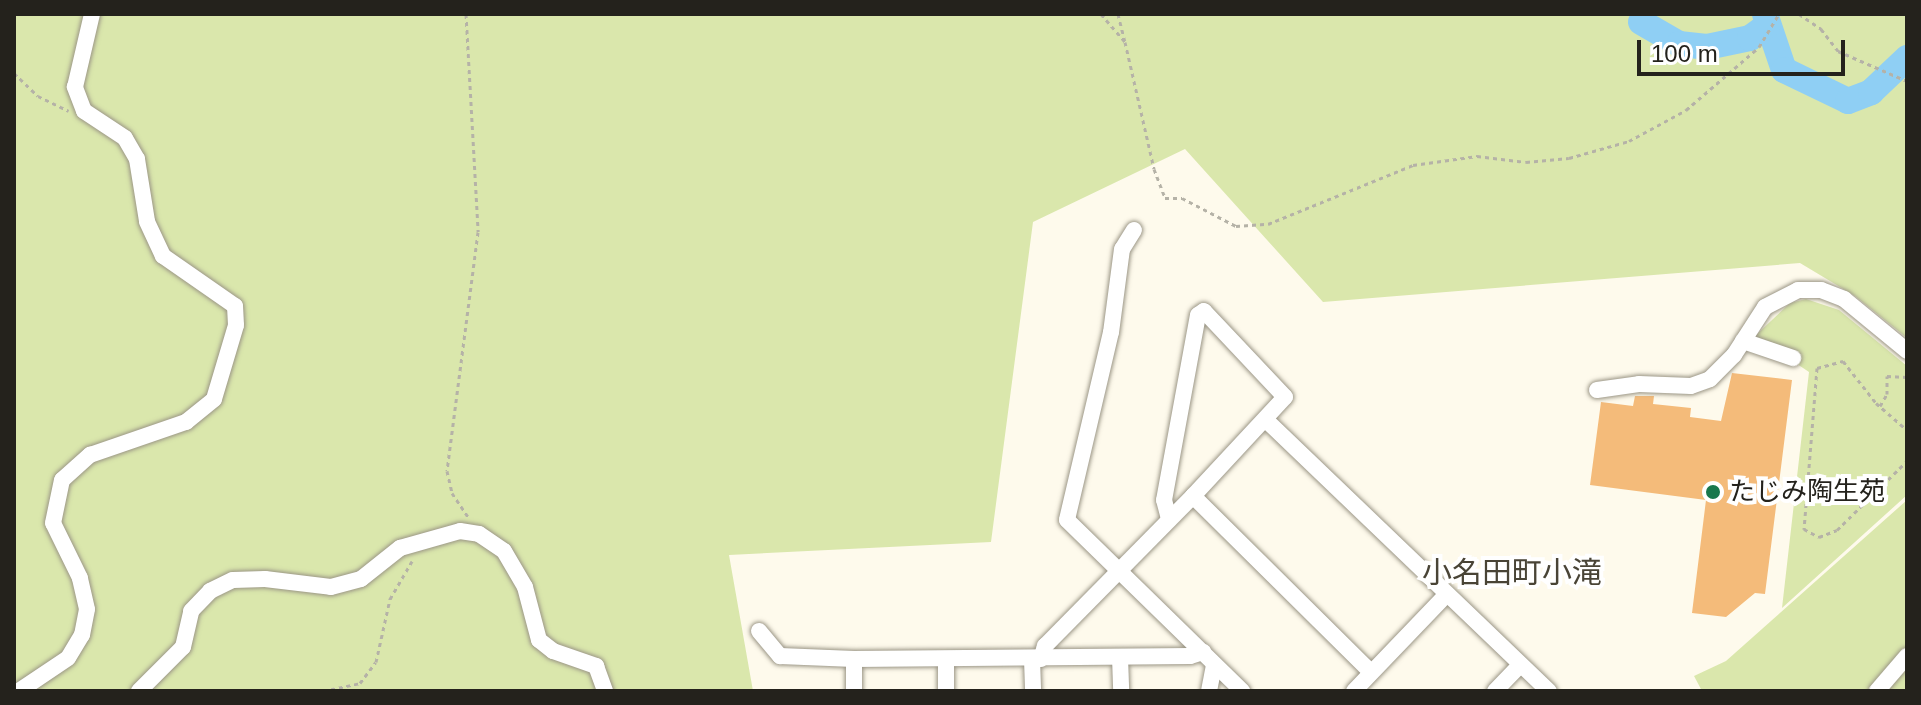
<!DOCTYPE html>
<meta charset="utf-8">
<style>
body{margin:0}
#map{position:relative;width:1921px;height:705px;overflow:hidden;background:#fefaec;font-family:Arial,"Noto Sans JP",sans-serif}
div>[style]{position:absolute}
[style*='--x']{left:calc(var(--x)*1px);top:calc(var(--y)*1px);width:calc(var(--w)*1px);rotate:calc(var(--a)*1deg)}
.green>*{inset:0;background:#dae7ac}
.river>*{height:26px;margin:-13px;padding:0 13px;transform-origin:13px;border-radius:13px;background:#8fcff4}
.building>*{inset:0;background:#f4bb7a}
.path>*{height:3px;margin-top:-1.5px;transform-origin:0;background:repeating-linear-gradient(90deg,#b5b2a7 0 4px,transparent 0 8px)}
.roads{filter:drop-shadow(0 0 2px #9b9686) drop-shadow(0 0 2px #9b9686)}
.minor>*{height:16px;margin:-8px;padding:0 8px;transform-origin:8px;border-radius:8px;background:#fff}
.dots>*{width:22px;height:22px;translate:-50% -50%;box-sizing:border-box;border:4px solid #fff;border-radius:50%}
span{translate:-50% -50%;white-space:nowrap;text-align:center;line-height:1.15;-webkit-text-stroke:8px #fff;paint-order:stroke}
.poi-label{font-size:26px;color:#24221c}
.left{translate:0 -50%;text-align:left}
.quarter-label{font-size:30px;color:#494436}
.frame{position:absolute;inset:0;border:16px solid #24221c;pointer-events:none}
.scale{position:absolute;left:1637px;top:40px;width:208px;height:36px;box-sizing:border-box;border:4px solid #24221c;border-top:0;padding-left:10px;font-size:24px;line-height:28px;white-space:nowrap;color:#24221c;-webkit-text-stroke:6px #fff;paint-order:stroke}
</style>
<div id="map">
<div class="green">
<div style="clip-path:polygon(14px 14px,1907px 14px,1907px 338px,1855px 296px,1800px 263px,1323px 302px,1185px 149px,1033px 222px,991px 542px,729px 555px,753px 691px,14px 691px)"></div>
<div style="clip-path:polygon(1806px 299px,1839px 310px,1907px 366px,1907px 495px,1782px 608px,1809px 372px,1755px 336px,1790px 303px)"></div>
<div style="clip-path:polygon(1907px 500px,1907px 691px,1702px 691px,1694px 676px,1726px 661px)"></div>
</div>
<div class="river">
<div style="--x:1765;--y:14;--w:59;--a:71.3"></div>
<div style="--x:1784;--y:70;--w:71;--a:25.8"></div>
<div style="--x:1848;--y:101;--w:25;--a:-21"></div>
<div style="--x:1871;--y:92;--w:50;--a:-43.4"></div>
<div style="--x:1641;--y:22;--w:44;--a:30.1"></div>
<div style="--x:1679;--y:44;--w:28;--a:6"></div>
<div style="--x:1707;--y:47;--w:44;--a:-11.8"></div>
<div style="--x:1750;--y:38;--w:22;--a:-36"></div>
</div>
<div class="building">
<div style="clip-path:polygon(1732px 373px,1792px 380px,1765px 594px,1755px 593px,1726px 617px,1692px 613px,1706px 500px,1590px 485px,1601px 402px,1633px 406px,1635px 396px,1654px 396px,1653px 404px,1691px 408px,1690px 417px,1721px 421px)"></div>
</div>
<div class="path">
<div style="--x:466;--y:14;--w:218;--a:86.8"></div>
<div style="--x:478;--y:232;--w:241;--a:97.4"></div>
<div style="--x:447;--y:471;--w:23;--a:77"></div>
<div style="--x:452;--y:493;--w:30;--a:56"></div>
<div style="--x:1101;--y:14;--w:37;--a:49"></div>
<div style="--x:1125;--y:42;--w:130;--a:77.1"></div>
<div style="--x:1154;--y:169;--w:31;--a:69"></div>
<div style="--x:1165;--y:198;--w:17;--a:0"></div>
<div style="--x:1182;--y:198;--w:61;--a:27.4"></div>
<div style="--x:1236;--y:226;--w:32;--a:-4"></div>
<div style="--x:1268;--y:224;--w:157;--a:-22.1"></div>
<div style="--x:1413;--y:165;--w:65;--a:-8"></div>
<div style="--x:1477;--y:156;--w:49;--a:7"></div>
<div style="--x:1526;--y:162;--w:43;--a:-5.3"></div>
<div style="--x:1569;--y:158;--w:62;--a:-15.8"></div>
<div style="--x:1629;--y:141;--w:65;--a:-28.5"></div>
<div style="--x:1686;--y:110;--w:96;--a:-40.8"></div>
<div style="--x:1759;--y:47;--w:39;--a:-59"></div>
<div style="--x:1118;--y:14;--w:29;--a:76"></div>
<div style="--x:1799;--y:14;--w:27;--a:34"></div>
<div style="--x:1821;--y:29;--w:28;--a:52"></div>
<div style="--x:1838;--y:51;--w:75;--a:23.5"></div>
<div style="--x:14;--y:73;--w:33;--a:44"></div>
<div style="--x:38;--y:96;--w:34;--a:26"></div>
<div style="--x:1817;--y:368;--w:162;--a:94.6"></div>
<div style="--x:1804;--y:529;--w:17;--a:28"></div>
<div style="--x:1819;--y:537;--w:19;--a:-21"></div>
<div style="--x:1837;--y:530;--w:98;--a:-44.6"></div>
<div style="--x:1817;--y:368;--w:27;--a:-15"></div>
<div style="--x:1843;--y:361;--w:53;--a:51.8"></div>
<div style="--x:1876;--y:403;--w:41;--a:41.1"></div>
<div style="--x:1880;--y:406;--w:14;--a:-60"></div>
<div style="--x:1887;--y:394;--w:18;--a:-90"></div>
<div style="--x:1887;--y:376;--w:20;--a:3"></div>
<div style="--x:323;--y:691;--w:38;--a:-12"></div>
<div style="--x:360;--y:683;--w:26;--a:-53"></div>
<div style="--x:376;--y:662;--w:65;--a:-77.5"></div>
<div style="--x:390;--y:599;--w:44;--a:-59.9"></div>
</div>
<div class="roads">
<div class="minor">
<div style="--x:1134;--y:230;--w:22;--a:122"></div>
<div style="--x:1122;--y:249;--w:84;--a:97.5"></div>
<div style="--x:1111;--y:332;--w:193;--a:103.2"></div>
<div style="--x:1067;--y:520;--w:245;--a:44.3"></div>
<div style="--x:1743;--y:341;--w:53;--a:18.8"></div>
<div style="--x:1597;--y:390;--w:42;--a:-8.1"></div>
<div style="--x:1639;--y:384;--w:52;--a:2.2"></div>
<div style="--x:1691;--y:386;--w:20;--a:-20"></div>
<div style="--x:1710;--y:379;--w:34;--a:-45"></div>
<div style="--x:1734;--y:355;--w:57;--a:-57.1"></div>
<div style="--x:1765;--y:307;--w:37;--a:-27"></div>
<div style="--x:1798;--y:290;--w:23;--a:0"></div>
<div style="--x:1821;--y:290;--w:25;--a:21"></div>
<div style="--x:1844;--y:299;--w:82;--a:39.5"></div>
<div style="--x:1266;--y:420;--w:392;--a:43.8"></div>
<div style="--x:1193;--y:496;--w:250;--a:44.7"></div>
<div style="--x:759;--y:631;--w:33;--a:50"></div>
<div style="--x:780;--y:656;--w:74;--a:2.3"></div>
<div style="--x:1120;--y:657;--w:34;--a:88"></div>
<div style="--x:946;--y:659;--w:32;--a:90"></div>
<div style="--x:1032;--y:659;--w:32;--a:88"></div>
<div style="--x:1041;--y:659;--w:14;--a:-73"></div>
<div style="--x:1045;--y:646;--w:211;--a:-45.4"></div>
<div style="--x:1193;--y:496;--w:135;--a:-47.1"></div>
<div style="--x:1285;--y:397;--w:118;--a:-133.3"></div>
<div style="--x:1204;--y:311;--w:7;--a:146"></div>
<div style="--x:1198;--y:315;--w:188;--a:100.4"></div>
<div style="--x:1164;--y:500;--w:20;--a:75"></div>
<div style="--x:19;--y:691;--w:59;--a:-34"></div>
<div style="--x:68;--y:658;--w:27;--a:-59"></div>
<div style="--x:82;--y:635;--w:26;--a:-79"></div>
<div style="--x:87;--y:609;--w:32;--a:-103"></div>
<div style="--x:80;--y:578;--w:61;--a:-116.1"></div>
<div style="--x:53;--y:523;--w:44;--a:-78.2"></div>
<div style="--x:62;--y:480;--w:38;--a:-42"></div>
<div style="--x:90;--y:455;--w:102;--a:-19"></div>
<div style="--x:186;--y:422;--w:36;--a:-39"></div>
<div style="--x:214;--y:399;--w:77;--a:-73.4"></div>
<div style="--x:236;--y:325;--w:19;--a:-93"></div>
<div style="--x:235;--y:306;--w:88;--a:-145.2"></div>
<div style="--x:163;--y:256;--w:38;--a:-115"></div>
<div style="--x:147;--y:221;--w:63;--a:-99.2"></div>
<div style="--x:137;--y:159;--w:24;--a:-120"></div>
<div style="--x:125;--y:138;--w:49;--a:-146.6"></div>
<div style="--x:84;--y:111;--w:26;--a:-111"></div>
<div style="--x:75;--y:87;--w:75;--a:-76.9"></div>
<div style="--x:139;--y:691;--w:62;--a:-45"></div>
<div style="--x:183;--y:647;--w:37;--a:-77"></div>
<div style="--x:191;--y:611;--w:28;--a:-46"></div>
<div style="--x:210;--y:591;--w:25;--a:-26"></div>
<div style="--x:233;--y:580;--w:32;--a:-2"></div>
<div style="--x:265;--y:579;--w:66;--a:6.9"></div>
<div style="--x:331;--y:587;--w:31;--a:-15"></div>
<div style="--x:361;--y:579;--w:50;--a:-38.5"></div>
<div style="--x:400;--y:548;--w:62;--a:-15.8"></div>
<div style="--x:460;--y:531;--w:19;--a:9"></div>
<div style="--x:479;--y:534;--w:30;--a:34"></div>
<div style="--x:504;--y:551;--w:42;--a:59.7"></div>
<div style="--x:525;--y:587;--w:55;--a:75.2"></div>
<div style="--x:539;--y:640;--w:18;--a:38"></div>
<div style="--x:553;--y:651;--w:46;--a:19.2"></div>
<div style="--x:596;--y:666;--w:27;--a:70"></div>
<div style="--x:854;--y:691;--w:32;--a:-90"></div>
<div style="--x:854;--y:659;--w:336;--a:-0.5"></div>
<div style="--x:1190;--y:656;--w:14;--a:-17"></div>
<div style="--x:1209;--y:691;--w:26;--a:-79"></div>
<div style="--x:1354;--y:691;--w:134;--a:-46.2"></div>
<div style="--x:1495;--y:691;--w:36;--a:-46"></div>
<div style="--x:1877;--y:691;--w:46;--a:-49.4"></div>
</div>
</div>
<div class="dots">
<div style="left:1713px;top:492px;background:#19774c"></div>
</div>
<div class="poi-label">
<span class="left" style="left:1729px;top:492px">たじみ陶生苑</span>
</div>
<div class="quarter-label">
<span style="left:1512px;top:573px">小名田町小滝</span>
</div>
<div class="frame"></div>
<div class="scale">100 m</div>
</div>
